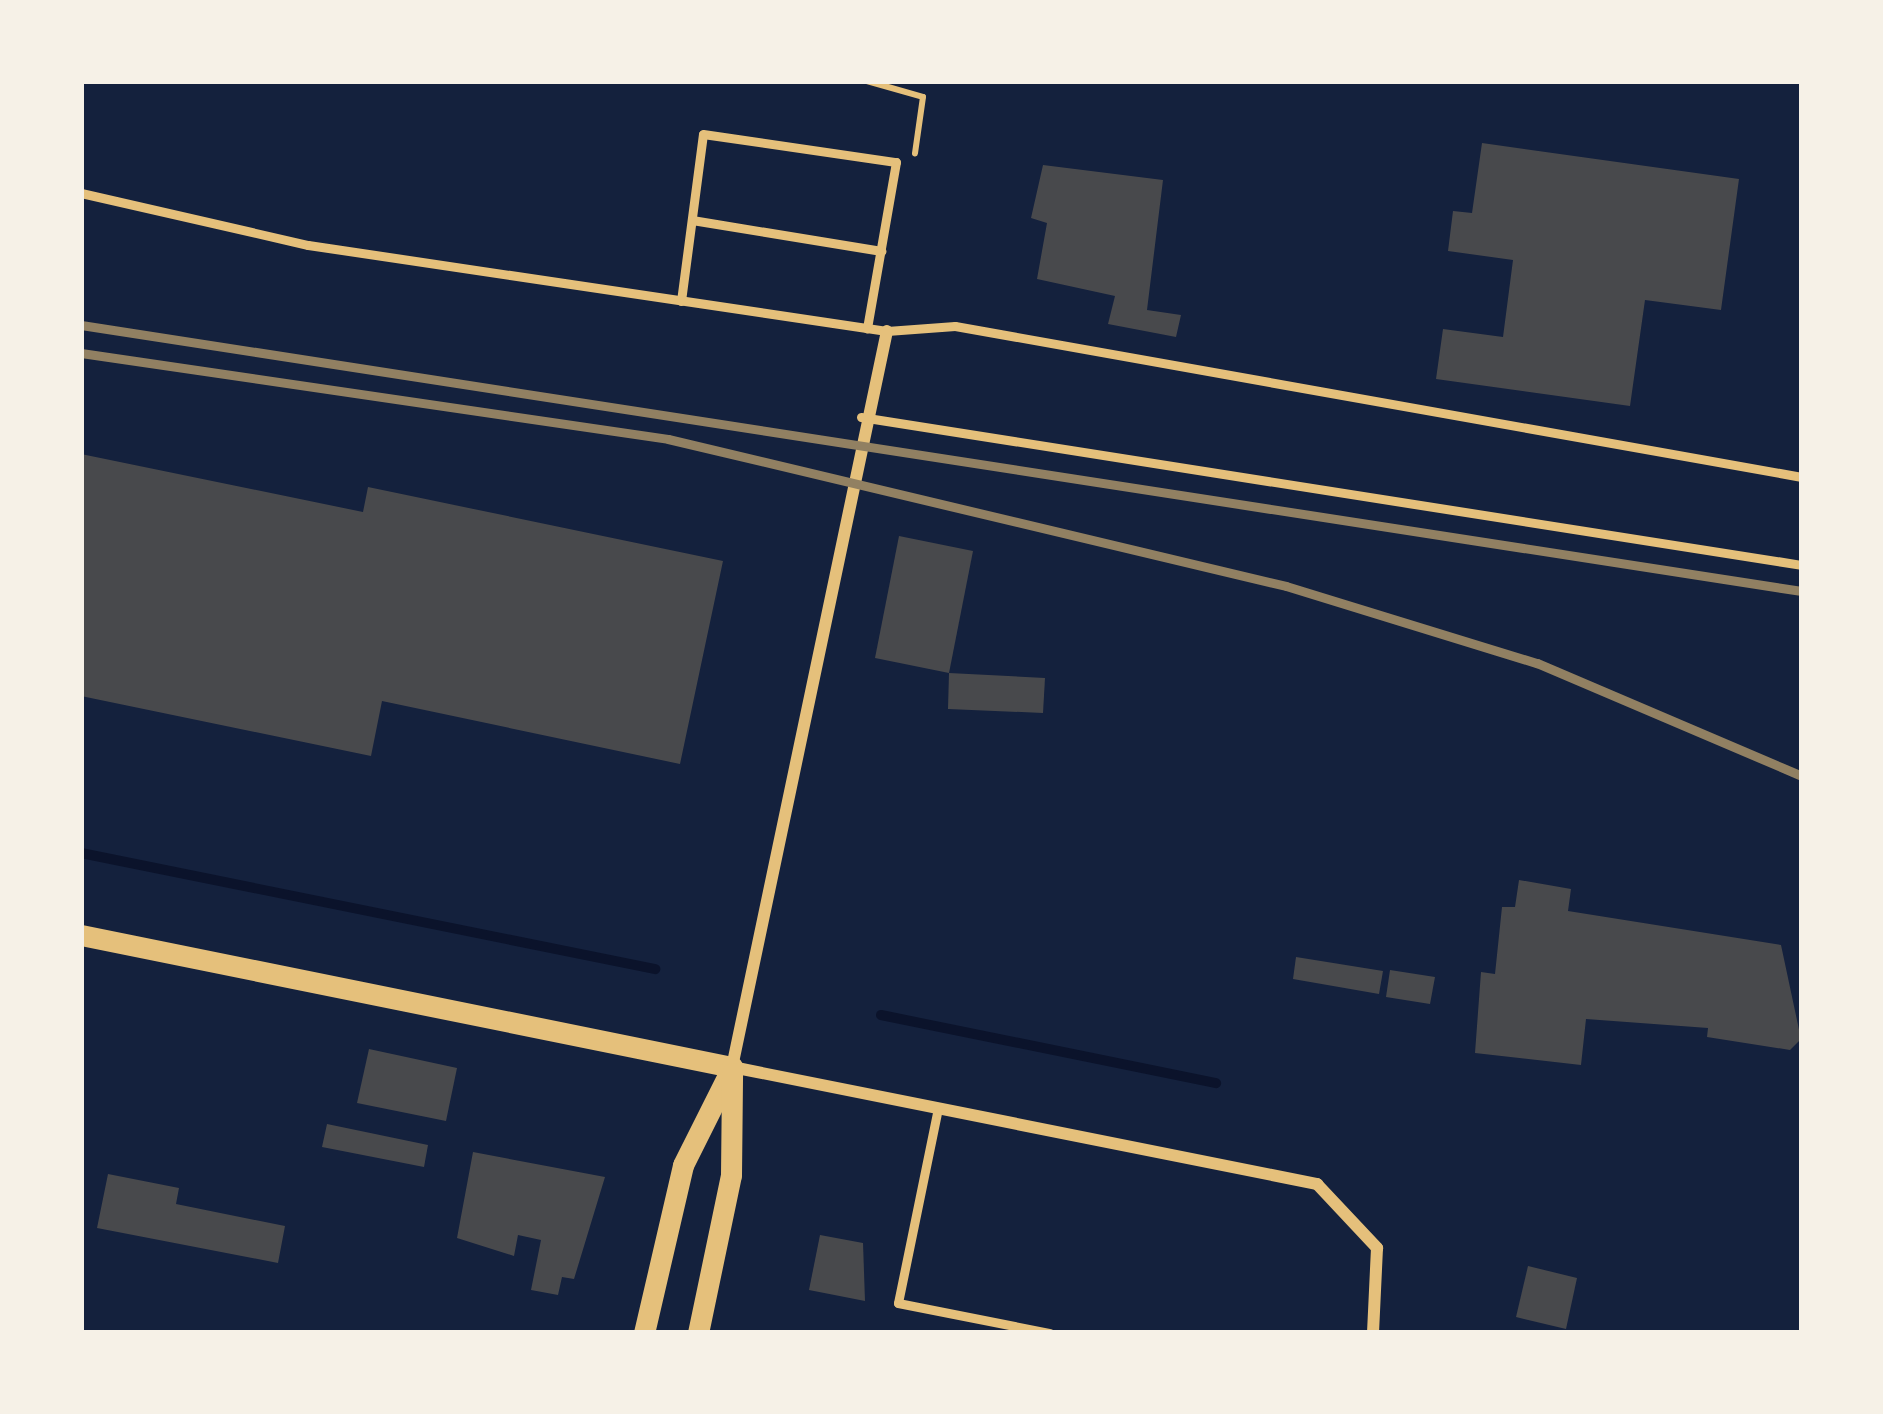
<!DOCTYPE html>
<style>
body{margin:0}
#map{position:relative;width:1883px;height:1414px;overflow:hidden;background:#14213d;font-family:"Nunito Sans",sans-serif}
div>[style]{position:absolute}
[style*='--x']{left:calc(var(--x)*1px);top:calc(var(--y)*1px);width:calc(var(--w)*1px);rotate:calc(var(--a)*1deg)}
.stream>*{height:10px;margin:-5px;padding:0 5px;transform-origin:5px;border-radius:5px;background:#0b132b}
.building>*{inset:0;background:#48494c}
.path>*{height:6px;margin:-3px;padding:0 3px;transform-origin:3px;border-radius:3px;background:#e5c07b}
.service>*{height:9px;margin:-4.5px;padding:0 4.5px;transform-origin:4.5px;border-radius:4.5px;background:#e5c07b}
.minor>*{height:12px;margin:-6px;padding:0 6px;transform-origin:6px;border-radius:6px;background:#e5c07b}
.tertiary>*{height:21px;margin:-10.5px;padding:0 10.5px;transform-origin:10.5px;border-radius:10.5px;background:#e5c07b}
.rail>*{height:9px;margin:-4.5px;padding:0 4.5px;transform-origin:4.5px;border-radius:4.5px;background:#918062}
span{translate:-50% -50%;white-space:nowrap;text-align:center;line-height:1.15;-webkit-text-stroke:12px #f6f1e7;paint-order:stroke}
.frame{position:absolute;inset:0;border:84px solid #f6f1e7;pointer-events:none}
</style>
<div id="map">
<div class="stream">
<div style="--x:81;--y:853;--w:586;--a:11.43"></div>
<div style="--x:881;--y:1015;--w:342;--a:11.5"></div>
</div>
<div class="building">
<div style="clip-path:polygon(1482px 143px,1739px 179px,1721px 310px,1645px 300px,1630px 406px,1436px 379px,1443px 329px,1503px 337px,1513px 260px,1448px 251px,1453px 211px,1472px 213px)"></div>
<div style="clip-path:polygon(1043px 165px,1163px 180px,1147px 310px,1181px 315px,1176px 337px,1108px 324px,1115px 296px,1037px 279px,1047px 223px,1031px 218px)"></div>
<div style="clip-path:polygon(81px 454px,363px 512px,368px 487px,723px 561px,680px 764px,382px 701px,371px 756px,81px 696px)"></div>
<div style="clip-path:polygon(899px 536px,973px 551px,949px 673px,875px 658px)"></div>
<div style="clip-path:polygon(949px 673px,1045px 678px,1043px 713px,948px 709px)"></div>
<div style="clip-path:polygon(1519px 880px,1571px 889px,1568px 911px,1781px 945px,1801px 1039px,1790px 1050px,1707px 1037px,1708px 1028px,1586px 1019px,1581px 1065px,1475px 1053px,1481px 972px,1495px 974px,1502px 907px,1515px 907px)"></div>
<div style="clip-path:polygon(1296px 957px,1383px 971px,1379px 994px,1293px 979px)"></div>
<div style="clip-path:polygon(1390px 970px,1435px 977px,1430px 1004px,1386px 997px)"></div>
<div style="clip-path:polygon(369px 1049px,457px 1068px,446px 1121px,357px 1103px)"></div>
<div style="clip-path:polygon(327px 1124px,428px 1145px,424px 1167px,322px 1147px)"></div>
<div style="clip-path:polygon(473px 1152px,605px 1177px,574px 1279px,562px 1277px,558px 1295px,531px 1290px,541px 1240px,518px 1235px,514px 1256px,457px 1238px)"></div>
<div style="clip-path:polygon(108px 1174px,179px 1188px,176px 1204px,285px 1226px,278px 1263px,97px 1228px)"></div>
<div style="clip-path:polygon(820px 1235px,863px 1243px,865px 1301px,809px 1290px)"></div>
<div style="clip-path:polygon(1528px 1266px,1577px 1278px,1566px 1329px,1516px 1317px)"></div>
</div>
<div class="path">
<div style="--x:867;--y:81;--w:58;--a:15.9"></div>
<div style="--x:923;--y:97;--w:57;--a:98.1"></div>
</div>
<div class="service">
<div style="--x:81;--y:193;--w:233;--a:12.9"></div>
<div style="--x:308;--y:245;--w:585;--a:8.45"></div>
<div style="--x:887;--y:331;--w:68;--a:-4.2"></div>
<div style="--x:955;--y:326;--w:860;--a:10.11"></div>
<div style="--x:692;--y:220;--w:192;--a:9.3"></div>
<div style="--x:681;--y:301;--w:168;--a:-82.5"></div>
<div style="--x:703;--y:134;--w:195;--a:8.3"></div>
<div style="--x:896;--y:162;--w:169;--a:99.9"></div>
<div style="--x:861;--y:417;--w:953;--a:8.94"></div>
<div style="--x:938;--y:1108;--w:199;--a:101.6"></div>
<div style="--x:898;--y:1303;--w:155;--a:11.2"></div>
</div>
<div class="minor">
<div style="--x:887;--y:331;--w:752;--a:101.89"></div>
<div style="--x:732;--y:1067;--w:597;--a:11.31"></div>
<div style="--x:1317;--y:1184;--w:88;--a:46.8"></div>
<div style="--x:1377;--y:1248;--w:85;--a:92.7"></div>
</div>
<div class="tertiary">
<div style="--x:81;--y:935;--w:664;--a:11.46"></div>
<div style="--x:644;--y:1333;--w:172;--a:-76.9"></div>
<div style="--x:683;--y:1165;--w:110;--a:-63.4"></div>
<div style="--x:698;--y:1333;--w:161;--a:-78.2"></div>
<div style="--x:731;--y:1175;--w:102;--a:-89.4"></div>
</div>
<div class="rail">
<div style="--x:81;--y:325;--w:1741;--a:8.79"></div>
<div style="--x:81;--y:353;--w:593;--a:8.33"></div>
<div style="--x:668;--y:439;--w:635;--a:13.38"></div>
<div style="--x:1286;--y:586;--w:263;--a:17.1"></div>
<div style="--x:1537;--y:663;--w:288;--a:23.1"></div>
</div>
<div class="frame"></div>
</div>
